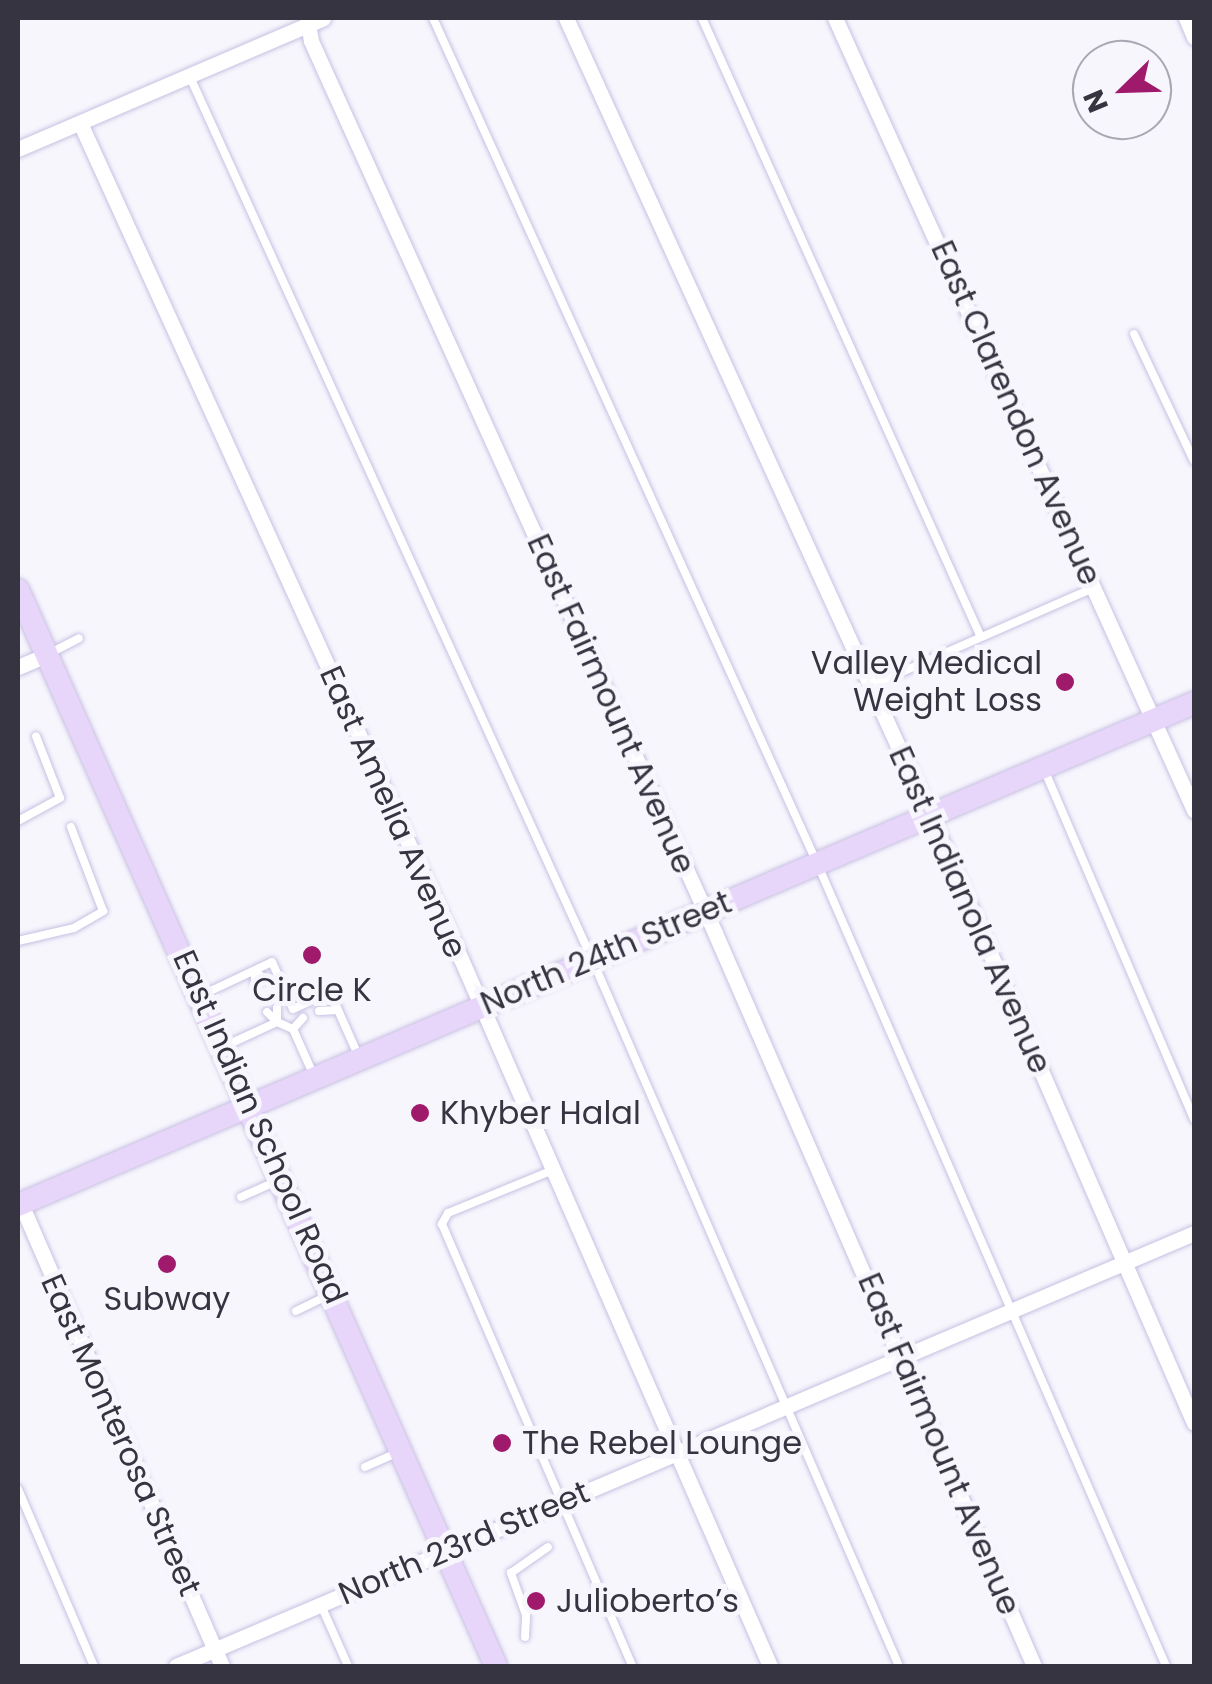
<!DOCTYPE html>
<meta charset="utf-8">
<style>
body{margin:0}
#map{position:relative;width:1212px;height:1684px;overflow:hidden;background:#f7f6fd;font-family:Poppins,sans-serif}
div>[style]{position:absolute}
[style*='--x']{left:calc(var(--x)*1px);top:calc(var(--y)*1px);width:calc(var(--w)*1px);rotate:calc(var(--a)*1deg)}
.roads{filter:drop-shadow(0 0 2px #c8c0e2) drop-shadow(0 0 2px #c8c0e2)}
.lane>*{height:8px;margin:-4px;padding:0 4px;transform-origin:4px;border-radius:4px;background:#fff}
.street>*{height:15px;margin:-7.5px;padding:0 7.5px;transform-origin:7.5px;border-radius:7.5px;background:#fff}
.secondary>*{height:22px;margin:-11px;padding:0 11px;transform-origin:11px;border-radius:11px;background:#e7d6fa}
.dots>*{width:28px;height:28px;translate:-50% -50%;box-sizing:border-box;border:5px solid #f7f6fd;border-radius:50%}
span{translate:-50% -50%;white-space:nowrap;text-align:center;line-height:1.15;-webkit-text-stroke:10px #f7f6fd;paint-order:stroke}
.street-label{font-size:32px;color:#373441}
.poi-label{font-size:32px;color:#373441}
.right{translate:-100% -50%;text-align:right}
.left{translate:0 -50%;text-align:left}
.frame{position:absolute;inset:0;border:20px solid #373441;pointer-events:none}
.north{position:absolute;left:1072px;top:40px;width:100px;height:100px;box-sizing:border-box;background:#f7f6fd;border:2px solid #aaa8b2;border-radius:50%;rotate:247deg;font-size:28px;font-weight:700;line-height:40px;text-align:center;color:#373441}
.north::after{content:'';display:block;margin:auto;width:35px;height:45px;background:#9f1a6a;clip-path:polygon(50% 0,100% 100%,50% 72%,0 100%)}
</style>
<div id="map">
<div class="roads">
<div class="lane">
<div style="--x:433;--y:18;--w:928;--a:65.56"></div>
<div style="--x:817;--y:863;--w:876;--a:66.51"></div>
<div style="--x:702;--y:18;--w:677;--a:65.75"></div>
<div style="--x:190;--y:77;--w:969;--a:65.5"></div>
<div style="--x:592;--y:959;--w:771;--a:66.53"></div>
<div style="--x:1134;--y:334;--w:140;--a:64.7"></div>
<div style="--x:52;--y:652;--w:30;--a:-27"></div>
<div style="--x:870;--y:686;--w:246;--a:-23.7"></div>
<div style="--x:1044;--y:769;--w:381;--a:66.8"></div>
<div style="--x:18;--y:821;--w:48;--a:-28.7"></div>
<div style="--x:60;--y:798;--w:66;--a:-111.2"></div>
<div style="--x:18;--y:941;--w:57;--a:-13.1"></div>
<div style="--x:74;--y:928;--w:34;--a:-30"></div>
<div style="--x:103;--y:911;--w:90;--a:-110.9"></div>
<div style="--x:255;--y:985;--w:14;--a:-90"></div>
<div style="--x:255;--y:971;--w:14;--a:39"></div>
<div style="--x:202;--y:995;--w:77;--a:-25.2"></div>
<div style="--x:272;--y:962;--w:51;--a:65.9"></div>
<div style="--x:293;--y:1009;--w:41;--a:-24.7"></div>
<div style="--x:330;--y:992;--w:71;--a:66"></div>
<div style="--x:319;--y:1011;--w:19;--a:-3"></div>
<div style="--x:267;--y:1012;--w:14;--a:45"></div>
<div style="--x:277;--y:1022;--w:14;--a:-90"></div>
<div style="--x:293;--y:1029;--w:51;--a:65.9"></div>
<div style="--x:225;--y:1046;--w:57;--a:-24.8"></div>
<div style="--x:277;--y:1022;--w:17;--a:24"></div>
<div style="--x:293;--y:1029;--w:15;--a:-48"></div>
<div style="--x:553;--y:1170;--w:113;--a:157.7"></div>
<div style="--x:448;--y:1213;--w:13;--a:119"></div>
<div style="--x:442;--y:1224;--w:481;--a:66.7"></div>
<div style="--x:241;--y:1197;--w:37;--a:-24"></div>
<div style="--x:296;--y:1311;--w:37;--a:-26"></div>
<div style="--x:365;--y:1467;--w:35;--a:-24"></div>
<div style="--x:18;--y:1489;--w:193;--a:66.8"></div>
<div style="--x:320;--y:1603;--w:69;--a:66"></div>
<div style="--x:525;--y:1637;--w:22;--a:-87"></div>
<div style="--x:526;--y:1615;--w:45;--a:-109.7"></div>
<div style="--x:511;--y:1573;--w:45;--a:-35.1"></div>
</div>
<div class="street">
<div style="--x:307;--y:18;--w:23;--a:80"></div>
<div style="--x:311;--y:41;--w:979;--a:65.63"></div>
<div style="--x:715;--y:933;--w:799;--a:66.48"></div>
<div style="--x:566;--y:18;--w:909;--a:65.49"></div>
<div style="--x:943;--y:845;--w:630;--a:66.53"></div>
<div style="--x:835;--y:18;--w:870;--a:65.62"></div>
<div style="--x:1186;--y:18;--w:21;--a:67"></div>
<div style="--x:81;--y:125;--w:916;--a:65.5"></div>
<div style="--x:461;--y:959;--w:772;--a:66.39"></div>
<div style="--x:18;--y:149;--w:332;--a:-23.2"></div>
<div style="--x:18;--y:667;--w:33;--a:-23"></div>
<div style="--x:21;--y:1204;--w:504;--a:66.49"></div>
<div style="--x:176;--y:1666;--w:1106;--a:-23.04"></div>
</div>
<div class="secondary">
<div style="--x:18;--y:590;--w:1177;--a:66.05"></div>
<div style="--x:18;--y:1205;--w:1279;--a:-23.12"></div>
</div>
</div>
<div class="dots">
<div style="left:1065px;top:682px;background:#9f1a6a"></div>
<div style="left:312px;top:955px;background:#9f1a6a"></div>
<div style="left:420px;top:1113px;background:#9f1a6a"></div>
<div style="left:167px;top:1264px;background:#9f1a6a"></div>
<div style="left:502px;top:1443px;background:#9f1a6a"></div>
<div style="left:536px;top:1601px;background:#9f1a6a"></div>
</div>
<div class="street-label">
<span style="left:1016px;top:413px;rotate:66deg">East Clarendon Avenue</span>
<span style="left:611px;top:704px;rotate:66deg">East Fairmount Avenue</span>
<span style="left:393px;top:812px;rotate:66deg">East Amelia Avenue</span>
<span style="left:970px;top:910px;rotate:66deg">East Indianola Avenue</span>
<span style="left:606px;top:953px;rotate:-23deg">North 24th Street</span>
<span style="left:260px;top:1127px;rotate:66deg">East Indian School Road</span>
<span style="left:121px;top:1435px;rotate:66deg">East Monterosa Street</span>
<span style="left:939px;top:1444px;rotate:67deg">East Fairmount Avenue</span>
<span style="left:464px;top:1543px;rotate:-23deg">North 23rd Street</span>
</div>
<div class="poi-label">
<span class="right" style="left:1042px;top:682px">Valley Medical<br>Weight Loss</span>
<span style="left:312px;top:990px">Circle K</span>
<span class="left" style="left:440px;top:1113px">Khyber Halal</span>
<span style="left:167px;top:1299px">Subway</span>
<span class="left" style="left:522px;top:1443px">The Rebel Lounge</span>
<span class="left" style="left:556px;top:1601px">Julioberto’s</span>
</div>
<div class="frame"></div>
<div class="north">N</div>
</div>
